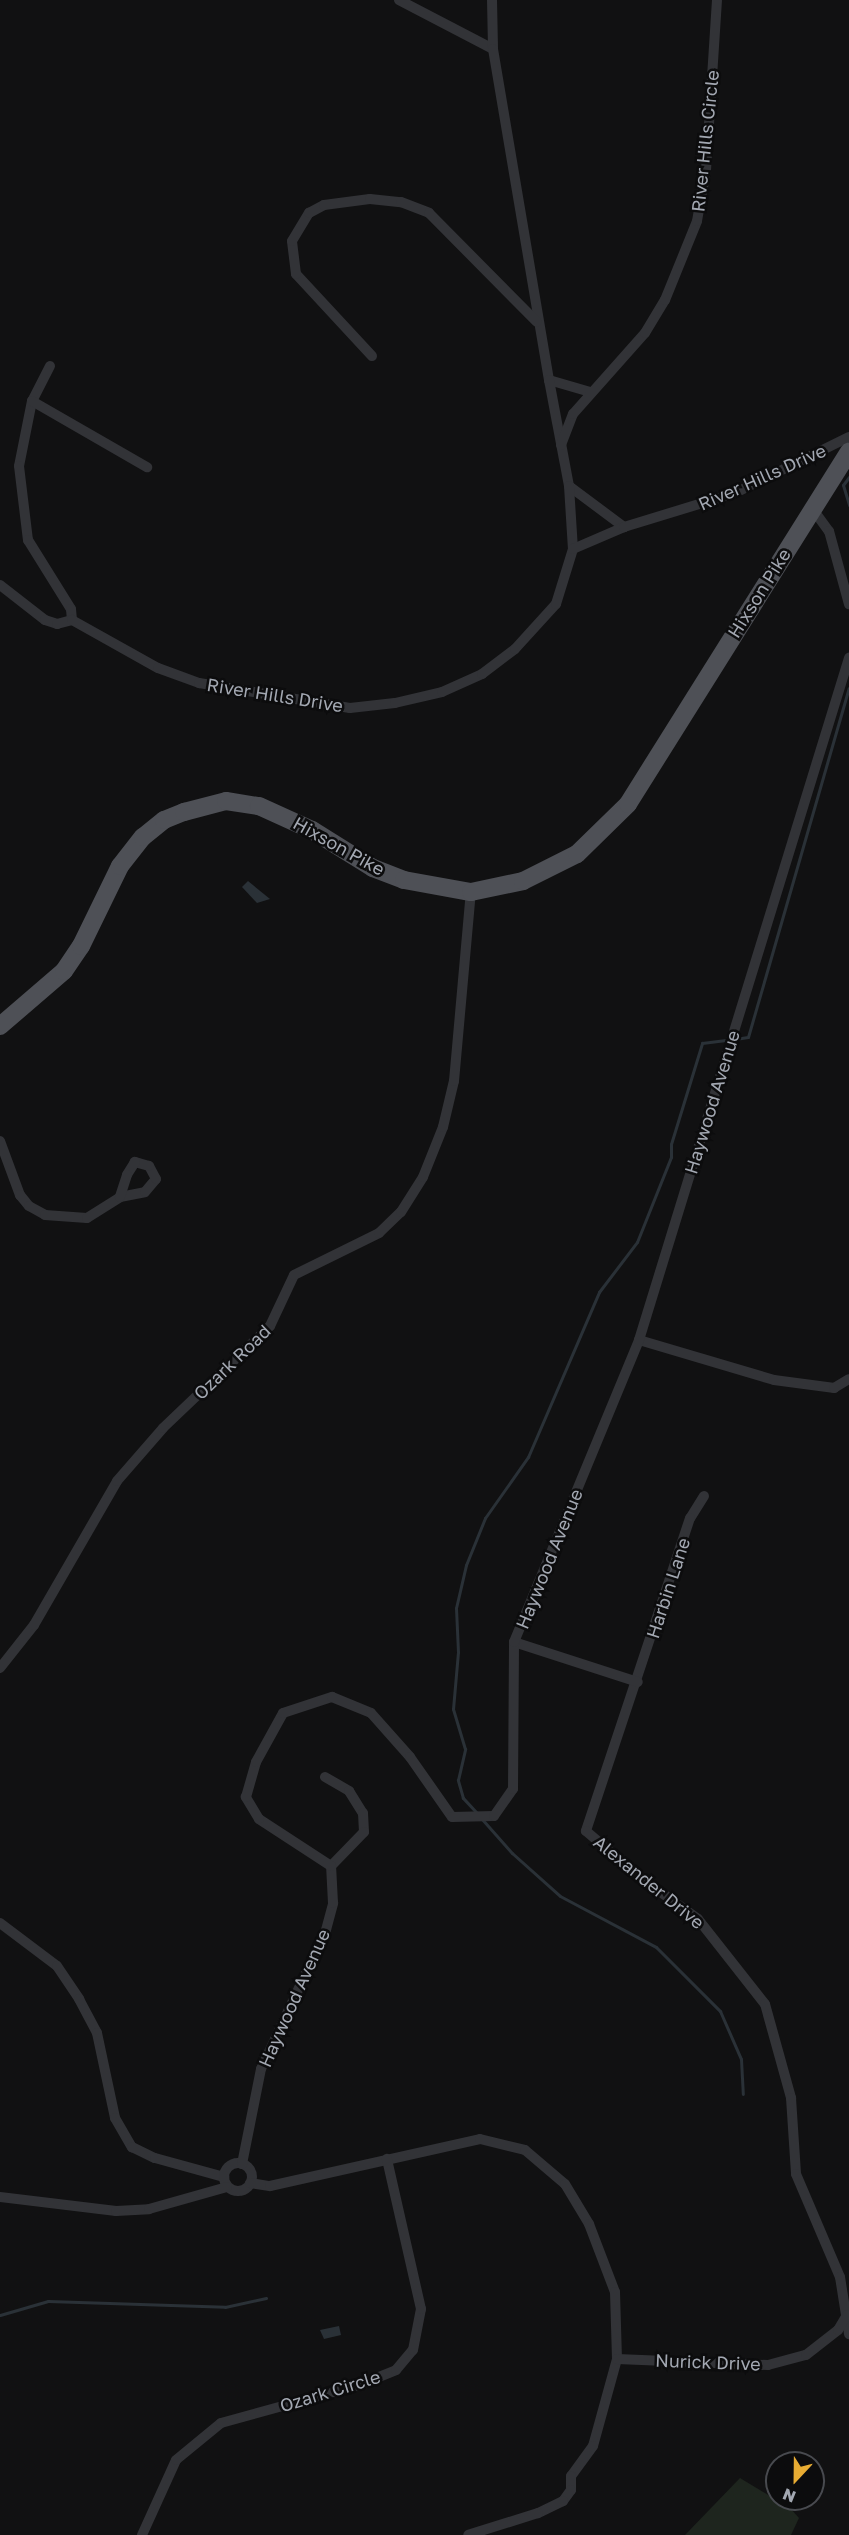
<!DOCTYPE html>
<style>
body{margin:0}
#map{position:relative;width:849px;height:2535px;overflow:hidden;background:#111112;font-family:"Golos Text",sans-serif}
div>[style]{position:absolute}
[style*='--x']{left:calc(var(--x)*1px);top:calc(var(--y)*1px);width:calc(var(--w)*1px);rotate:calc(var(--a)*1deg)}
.green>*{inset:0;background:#1e251e}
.water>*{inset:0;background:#2a3137}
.stream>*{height:3px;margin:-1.5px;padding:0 1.5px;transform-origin:1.5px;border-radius:1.5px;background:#2a3137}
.street>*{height:10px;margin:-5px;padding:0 5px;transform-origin:5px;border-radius:5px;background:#323337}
.street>.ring{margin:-5px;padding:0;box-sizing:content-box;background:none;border:10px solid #323337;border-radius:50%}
.primary>*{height:18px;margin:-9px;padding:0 9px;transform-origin:9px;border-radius:9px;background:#4e5056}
span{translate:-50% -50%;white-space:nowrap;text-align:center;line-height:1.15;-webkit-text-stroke:5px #0c0c0d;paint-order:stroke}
.street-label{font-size:18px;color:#a3a8b2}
.north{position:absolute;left:765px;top:2451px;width:60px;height:60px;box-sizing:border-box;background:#0c0c0d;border:2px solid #484a4f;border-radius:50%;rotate:202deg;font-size:16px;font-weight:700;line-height:24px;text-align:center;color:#a3a8b2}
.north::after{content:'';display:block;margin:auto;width:21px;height:27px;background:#e8ac33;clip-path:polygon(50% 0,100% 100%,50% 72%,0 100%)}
</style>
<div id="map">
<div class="green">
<div style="clip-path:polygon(740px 2478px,790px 2508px,799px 2518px,791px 2535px,685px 2535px)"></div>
</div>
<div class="water">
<div style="clip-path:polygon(248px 881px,270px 899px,257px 903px,242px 887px)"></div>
<div style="clip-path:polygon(339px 2326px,341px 2335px,324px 2339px,320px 2330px)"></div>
</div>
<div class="stream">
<div style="--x:849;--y:477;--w:10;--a:127"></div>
<div style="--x:843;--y:485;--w:21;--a:73"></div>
<div style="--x:735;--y:1039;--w:13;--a:-9"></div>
<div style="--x:748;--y:1037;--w:363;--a:-73.9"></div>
<div style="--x:477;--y:1813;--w:21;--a:-133"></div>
<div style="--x:463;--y:1798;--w:19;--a:-106"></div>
<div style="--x:458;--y:1780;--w:32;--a:-77"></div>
<div style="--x:465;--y:1749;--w:42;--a:-106.7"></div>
<div style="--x:453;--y:1709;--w:57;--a:-85"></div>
<div style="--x:458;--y:1652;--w:44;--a:-92.6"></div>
<div style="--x:456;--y:1608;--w:44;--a:-76.9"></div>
<div style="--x:466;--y:1565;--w:51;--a:-68"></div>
<div style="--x:485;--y:1518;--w:75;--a:-54.8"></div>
<div style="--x:528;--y:1457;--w:180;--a:-66.7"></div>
<div style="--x:599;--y:1292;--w:63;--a:-52.8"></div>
<div style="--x:637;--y:1242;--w:92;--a:-68.2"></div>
<div style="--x:671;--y:1157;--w:13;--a:-90"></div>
<div style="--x:671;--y:1144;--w:106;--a:-72.9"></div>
<div style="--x:702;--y:1043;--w:26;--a:-7"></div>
<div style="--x:481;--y:1818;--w:47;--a:48.5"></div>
<div style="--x:512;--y:1853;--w:64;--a:41.9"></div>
<div style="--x:560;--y:1896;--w:109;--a:28"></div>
<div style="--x:656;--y:1947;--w:91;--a:45"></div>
<div style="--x:720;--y:2011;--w:52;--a:66.4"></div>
<div style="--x:741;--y:2059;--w:35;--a:87"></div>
<div style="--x:0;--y:2315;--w:50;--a:-16.3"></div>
<div style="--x:48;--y:2301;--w:177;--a:1.9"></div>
<div style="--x:225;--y:2307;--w:42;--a:-12.4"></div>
</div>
<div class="street">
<div style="--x:399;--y:0;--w:106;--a:27.5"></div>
<div style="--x:492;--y:0;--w:49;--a:88.8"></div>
<div style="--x:493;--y:49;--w:336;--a:80.4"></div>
<div style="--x:549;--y:380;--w:43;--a:16.3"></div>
<div style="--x:372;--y:356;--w:112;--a:-132.8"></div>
<div style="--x:296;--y:274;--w:33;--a:-97"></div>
<div style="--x:292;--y:241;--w:33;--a:-59"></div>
<div style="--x:309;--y:213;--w:17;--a:-28"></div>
<div style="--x:324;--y:205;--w:46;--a:-7.4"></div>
<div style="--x:370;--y:199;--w:31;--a:6"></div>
<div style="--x:401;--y:202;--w:30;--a:21"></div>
<div style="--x:429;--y:213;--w:153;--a:45.3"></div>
<div style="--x:50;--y:366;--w:39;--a:117"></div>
<div style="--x:32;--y:401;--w:66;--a:101.3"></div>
<div style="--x:19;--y:466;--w:75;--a:83.1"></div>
<div style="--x:28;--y:540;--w:81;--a:58.1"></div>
<div style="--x:71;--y:609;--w:11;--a:85"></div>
<div style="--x:549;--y:380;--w:108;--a:79.3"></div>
<div style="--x:569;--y:486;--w:69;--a:36.7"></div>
<div style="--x:32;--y:401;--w:133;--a:29.9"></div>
<div style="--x:561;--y:445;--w:33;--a:-69"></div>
<div style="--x:573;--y:414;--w:108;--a:-48.4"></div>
<div style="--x:645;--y:333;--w:39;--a:-59"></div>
<div style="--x:665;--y:300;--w:85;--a:-67.9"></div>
<div style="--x:697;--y:221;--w:52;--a:-80"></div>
<div style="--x:706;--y:170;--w:170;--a:-86.3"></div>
<div style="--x:569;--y:486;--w:63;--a:86.4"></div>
<div style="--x:812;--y:508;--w:29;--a:54"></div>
<div style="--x:829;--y:531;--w:76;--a:74.7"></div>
<div style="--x:0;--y:585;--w:57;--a:37.9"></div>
<div style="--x:45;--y:620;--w:13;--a:18"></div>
<div style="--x:57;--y:624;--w:16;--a:-15"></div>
<div style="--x:72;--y:620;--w:98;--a:29.2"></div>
<div style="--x:158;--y:668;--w:44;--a:20.1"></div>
<div style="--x:199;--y:683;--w:153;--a:9.4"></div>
<div style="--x:350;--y:708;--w:45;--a:-6.3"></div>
<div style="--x:395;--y:703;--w:48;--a:-13.2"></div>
<div style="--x:442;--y:692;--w:44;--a:-24.2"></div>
<div style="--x:482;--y:674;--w:41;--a:-37.1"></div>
<div style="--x:515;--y:649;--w:61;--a:-47.7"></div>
<div style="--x:556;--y:604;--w:58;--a:-72.8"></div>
<div style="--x:573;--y:549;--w:56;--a:-23.3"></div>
<div style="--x:624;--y:527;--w:116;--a:-17"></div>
<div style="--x:735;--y:493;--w:127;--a:-26.2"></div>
<div style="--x:0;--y:1141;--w:58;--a:69.7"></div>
<div style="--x:20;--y:1195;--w:14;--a:51"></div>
<div style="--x:29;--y:1206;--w:18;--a:29"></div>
<div style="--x:45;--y:1215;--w:42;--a:4.1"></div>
<div style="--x:87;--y:1218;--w:39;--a:-32"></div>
<div style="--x:120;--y:1197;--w:25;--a:-11"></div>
<div style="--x:145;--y:1192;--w:17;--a:-50"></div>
<div style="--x:156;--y:1179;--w:15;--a:-118"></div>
<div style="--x:149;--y:1166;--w:15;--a:-164"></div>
<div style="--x:135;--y:1162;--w:15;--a:122"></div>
<div style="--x:127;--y:1175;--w:23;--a:108"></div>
<div style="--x:639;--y:1340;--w:141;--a:16.5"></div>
<div style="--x:774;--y:1380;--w:61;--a:7.6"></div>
<div style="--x:834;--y:1388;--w:17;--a:-31"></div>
<div style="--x:704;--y:1496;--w:26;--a:122"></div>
<div style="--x:690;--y:1518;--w:330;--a:108.4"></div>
<div style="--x:586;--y:1831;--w:72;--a:40.5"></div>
<div style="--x:641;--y:1878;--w:70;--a:35.7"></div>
<div style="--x:698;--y:1919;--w:108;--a:51.8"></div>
<div style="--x:765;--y:2004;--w:98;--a:74.5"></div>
<div style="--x:791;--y:2098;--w:76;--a:86.2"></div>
<div style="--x:796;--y:2174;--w:112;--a:66.9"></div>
<div style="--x:840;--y:2277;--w:58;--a:81"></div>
<div style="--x:514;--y:1642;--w:130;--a:17.9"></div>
<div style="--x:0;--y:1668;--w:55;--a:-51.7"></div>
<div style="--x:34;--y:1625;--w:166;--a:-60"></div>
<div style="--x:117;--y:1481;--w:70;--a:-49"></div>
<div style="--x:163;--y:1428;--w:148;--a:-43.6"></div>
<div style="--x:270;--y:1326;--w:56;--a:-64.8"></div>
<div style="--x:294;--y:1275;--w:95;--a:-26.3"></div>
<div style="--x:379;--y:1233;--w:30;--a:-44"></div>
<div style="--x:401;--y:1212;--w:41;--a:-57.8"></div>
<div style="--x:423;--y:1177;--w:54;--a:-68.2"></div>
<div style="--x:443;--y:1127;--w:47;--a:-76.6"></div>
<div style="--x:454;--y:1081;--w:190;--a:-84.9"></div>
<div style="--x:325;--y:1777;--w:28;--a:30"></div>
<div style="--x:349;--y:1791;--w:26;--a:58"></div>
<div style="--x:363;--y:1813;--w:19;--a:87"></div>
<div style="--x:364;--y:1832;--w:47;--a:134.1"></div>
<div style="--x:0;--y:1923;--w:71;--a:37"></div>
<div style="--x:57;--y:1966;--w:40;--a:56"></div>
<div style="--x:79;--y:1999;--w:38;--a:62"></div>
<div style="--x:97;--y:2033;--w:87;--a:78"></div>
<div style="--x:115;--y:2118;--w:34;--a:60"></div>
<div style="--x:132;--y:2147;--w:25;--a:26"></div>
<div style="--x:155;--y:2158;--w:72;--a:15.4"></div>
<div class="ring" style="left:224px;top:2163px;width:18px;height:18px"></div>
<div style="--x:242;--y:2164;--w:97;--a:-78.7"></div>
<div style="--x:261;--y:2069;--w:153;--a:-64.9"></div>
<div style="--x:326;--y:1930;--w:28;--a:-75"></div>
<div style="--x:333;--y:1903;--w:37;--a:-93"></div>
<div style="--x:331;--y:1866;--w:86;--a:-146.9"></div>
<div style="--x:259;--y:1819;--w:26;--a:-121"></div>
<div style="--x:246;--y:1797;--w:36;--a:-74"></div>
<div style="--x:256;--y:1762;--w:56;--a:-61.1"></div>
<div style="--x:283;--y:1713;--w:52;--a:-18.1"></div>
<div style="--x:332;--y:1697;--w:42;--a:22.3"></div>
<div style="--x:371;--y:1713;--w:59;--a:48.4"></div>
<div style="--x:410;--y:1757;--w:73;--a:55"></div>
<div style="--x:452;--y:1817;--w:42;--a:-1.4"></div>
<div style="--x:494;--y:1816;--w:33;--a:-55"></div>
<div style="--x:513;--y:1789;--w:147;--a:-89.6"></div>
<div style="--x:514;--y:1642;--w:327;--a:-67.5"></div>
<div style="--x:639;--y:1340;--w:714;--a:-72.89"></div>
<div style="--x:250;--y:2183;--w:20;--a:9"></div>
<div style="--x:270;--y:2186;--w:215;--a:-12.6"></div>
<div style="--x:480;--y:2139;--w:46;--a:13.7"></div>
<div style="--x:525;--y:2150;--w:52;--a:40.4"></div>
<div style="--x:565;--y:2184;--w:47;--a:59"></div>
<div style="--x:589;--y:2224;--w:73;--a:69.1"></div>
<div style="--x:615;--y:2292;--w:67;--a:88.3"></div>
<div style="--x:617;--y:2359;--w:90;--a:105.4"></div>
<div style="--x:593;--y:2446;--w:37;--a:126"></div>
<div style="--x:571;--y:2476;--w:14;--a:90"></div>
<div style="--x:571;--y:2490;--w:14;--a:126"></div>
<div style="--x:563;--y:2501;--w:28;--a:154"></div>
<div style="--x:538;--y:2513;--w:73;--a:162.6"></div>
<div style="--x:0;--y:2197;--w:117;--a:6.9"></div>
<div style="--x:116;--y:2211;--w:33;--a:-3"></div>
<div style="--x:149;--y:2209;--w:81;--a:-15.8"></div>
<div style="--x:617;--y:2359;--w:151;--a:2.3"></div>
<div style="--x:768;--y:2365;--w:39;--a:-15"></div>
<div style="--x:806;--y:2355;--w:41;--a:-38"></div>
<div style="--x:838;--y:2330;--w:17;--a:-59"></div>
<div style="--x:142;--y:2535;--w:82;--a:-65.6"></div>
<div style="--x:176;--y:2460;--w:58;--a:-39.4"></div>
<div style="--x:221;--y:2423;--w:143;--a:-15.4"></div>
<div style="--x:359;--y:2385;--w:40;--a:-22"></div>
<div style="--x:396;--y:2370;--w:26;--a:-50"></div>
<div style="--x:413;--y:2350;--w:42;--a:-79"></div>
<div style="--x:421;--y:2309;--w:154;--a:-102.8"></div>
</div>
<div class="primary">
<div style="--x:0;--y:1026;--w:84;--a:-40.7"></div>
<div style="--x:64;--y:971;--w:30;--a:-56"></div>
<div style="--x:81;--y:946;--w:89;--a:-64"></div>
<div style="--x:120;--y:866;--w:37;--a:-52"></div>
<div style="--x:143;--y:837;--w:27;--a:-39"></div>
<div style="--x:164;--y:820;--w:22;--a:-22"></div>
<div style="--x:184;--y:812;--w:43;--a:-14.7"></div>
<div style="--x:226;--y:801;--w:33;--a:9"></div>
<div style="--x:259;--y:806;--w:58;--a:24.4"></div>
<div style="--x:312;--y:830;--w:72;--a:31.9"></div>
<div style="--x:373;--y:868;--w:33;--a:21"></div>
<div style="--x:404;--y:880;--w:68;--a:10.2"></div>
<div style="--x:471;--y:892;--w:53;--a:-11.9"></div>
<div style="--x:523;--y:881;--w:60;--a:-26.6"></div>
<div style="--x:577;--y:854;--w:71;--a:-44.4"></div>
<div style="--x:628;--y:804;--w:416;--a:-57.9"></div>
</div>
<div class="street-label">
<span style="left:705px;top:141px;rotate:-84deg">River Hills Circle</span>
<span style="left:762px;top:477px;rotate:-24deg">River Hills Drive</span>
<span style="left:759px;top:593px;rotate:-58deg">Hixson Pike</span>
<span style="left:275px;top:695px;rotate:9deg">River Hills Drive</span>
<span style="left:339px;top:846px;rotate:29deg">Hixson Pike</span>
<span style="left:712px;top:1102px;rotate:-73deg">Haywood Avenue</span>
<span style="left:232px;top:1362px;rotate:-44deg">Ozark Road</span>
<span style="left:549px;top:1559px;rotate:-68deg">Haywood Avenue</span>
<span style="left:668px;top:1588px;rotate:-72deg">Harbin Lane</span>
<span style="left:649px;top:1882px;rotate:39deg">Alexander Drive</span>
<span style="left:294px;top:1998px;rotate:-66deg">Haywood Avenue</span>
<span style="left:708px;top:2362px;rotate:2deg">Nurick Drive</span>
<span style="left:330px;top:2391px;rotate:-17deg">Ozark Circle</span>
</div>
<div class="north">N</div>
</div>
